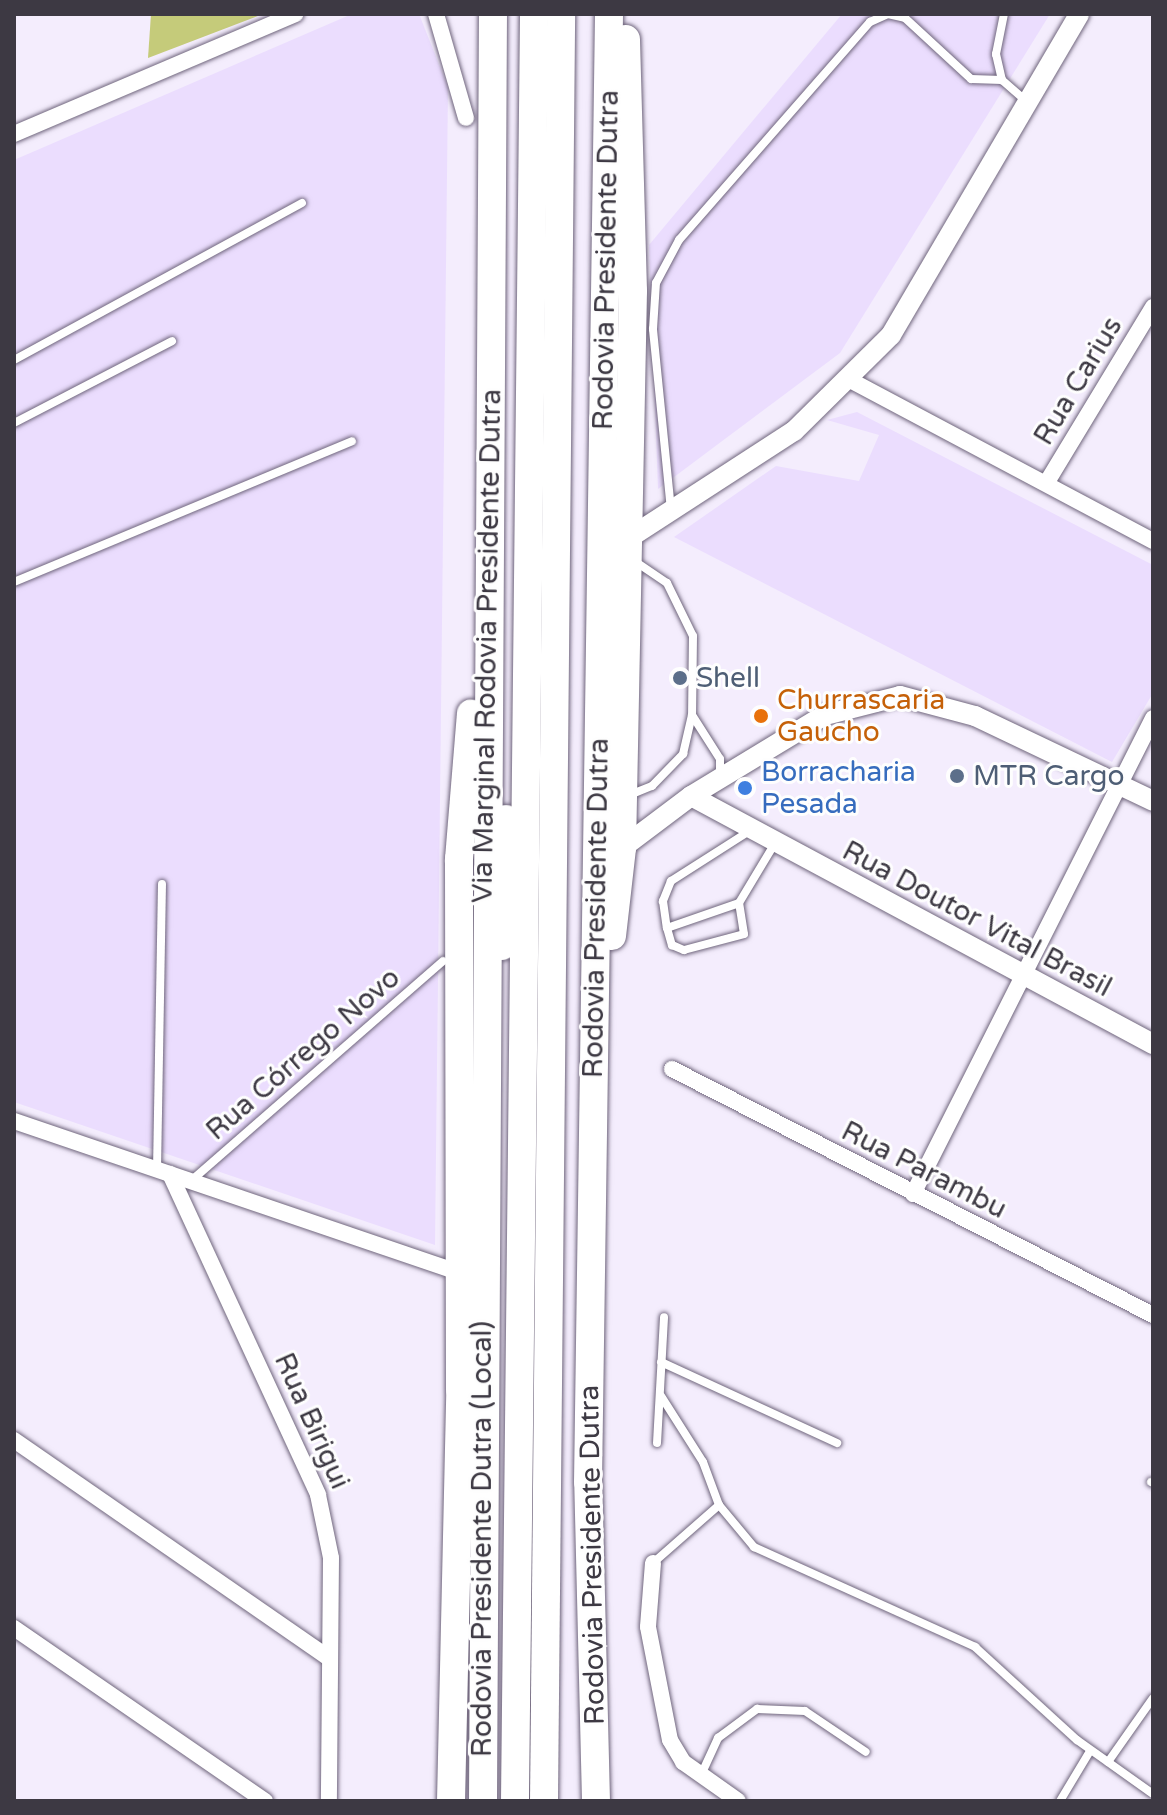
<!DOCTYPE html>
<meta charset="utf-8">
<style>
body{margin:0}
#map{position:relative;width:1167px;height:1815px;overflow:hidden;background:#f4edfd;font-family:"Varela Round",sans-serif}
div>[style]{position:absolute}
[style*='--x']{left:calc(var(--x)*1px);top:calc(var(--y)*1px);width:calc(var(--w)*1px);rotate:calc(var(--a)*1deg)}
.built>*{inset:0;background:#ebddfe}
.green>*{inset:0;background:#c5cb7a}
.roads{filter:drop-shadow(0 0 2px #6f657c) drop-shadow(0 0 2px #6f657c)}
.service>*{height:8px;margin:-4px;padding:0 4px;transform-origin:4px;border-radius:4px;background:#fff}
.minor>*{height:16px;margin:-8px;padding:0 8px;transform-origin:8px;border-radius:8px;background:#fff}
.tertiary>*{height:20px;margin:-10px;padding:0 10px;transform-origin:10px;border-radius:10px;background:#fff}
.motorway>*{height:28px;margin:-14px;padding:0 14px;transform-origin:14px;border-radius:14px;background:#fff}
.dots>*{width:22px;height:22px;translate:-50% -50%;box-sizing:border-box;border:4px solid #fefefe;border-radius:50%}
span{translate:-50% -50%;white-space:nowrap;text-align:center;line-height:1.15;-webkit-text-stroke:6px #fefefe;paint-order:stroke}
.street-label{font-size:28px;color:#3d3943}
.service-label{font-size:28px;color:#4e5e75}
.left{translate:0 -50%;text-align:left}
.food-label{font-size:28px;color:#c56008}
.shop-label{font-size:28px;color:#366cbe}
.frame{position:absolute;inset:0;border:16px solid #3d3943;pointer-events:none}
</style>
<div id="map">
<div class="built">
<div style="clip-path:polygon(352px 14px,419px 14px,448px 87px,435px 1245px,14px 1102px,14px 160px)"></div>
<div style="clip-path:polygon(842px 14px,1050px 14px,840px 353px,658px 489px,649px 245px)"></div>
<div style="clip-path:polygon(857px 412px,1153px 565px,1153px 693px,1112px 762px,674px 537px,776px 466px,859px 481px,879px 435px,827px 420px)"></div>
</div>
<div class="green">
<div style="clip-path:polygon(151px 14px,263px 14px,148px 58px)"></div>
</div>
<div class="roads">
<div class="service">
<div style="--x:1004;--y:14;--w:41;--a:101.3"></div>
<div style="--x:996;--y:54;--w:27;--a:77"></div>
<div style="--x:1002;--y:80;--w:33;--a:41"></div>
<div style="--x:14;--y:360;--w:328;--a:-28.6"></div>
<div style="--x:14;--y:423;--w:178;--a:-27.4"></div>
<div style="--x:671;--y:510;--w:182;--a:-95.7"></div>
<div style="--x:653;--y:329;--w:46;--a:-86.3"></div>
<div style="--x:656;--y:283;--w:49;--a:-61.9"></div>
<div style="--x:679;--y:240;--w:290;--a:-48.8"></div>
<div style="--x:870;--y:22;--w:20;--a:-24"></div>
<div style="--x:888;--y:14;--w:17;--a:13"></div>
<div style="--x:905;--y:18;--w:90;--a:42.7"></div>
<div style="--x:971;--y:79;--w:31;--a:2"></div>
<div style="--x:633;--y:560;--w:41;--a:34.1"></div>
<div style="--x:667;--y:583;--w:59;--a:63.9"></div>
<div style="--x:693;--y:636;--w:79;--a:90.7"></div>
<div style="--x:692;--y:715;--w:52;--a:57.5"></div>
<div style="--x:720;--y:759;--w:19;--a:90"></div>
<div style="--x:14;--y:582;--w:366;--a:-22.6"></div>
<div style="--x:627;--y:796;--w:27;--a:-22"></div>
<div style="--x:652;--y:786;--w:45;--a:-45.9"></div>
<div style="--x:683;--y:754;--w:39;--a:-77"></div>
<div style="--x:751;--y:830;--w:95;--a:147.5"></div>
<div style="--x:671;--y:881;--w:22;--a:112"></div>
<div style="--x:663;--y:901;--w:27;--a:82"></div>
<div style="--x:667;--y:928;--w:76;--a:-19.1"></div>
<div style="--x:739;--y:903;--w:70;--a:-59"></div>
<div style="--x:667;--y:928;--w:18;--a:74"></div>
<div style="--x:672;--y:945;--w:13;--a:23"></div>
<div style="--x:684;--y:950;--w:62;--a:-14.9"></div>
<div style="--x:744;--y:934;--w:31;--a:-99"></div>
<div style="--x:157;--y:1170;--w:286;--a:-89"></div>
<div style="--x:192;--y:1180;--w:333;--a:-41.1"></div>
<div style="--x:661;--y:1362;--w:194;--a:24.7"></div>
<div style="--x:661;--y:1396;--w:78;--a:57.5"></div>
<div style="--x:703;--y:1462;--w:46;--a:69.6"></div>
<div style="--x:719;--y:1505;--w:55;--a:50.2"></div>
<div style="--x:754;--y:1547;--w:243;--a:24.3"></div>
<div style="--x:975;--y:1647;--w:138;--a:42.4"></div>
<div style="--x:1077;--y:1740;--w:93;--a:35.4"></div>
<div style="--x:657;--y:1443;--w:126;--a:-86.8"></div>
<div style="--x:1151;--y:1482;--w:2;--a:27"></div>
<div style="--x:653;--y:1563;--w:88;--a:-41.3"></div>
<div style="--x:1108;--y:1762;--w:78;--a:-54.9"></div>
<div style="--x:701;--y:1775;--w:41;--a:-65.3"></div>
<div style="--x:718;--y:1738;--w:49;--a:-36.6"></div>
<div style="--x:757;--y:1709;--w:48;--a:2.4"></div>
<div style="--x:805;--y:1711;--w:73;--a:33.9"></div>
<div style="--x:1060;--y:1801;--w:58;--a:-59"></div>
</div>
<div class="minor">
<div style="--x:436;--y:14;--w:108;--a:73.9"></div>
<div style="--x:14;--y:134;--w:306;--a:-23.1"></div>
<div style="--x:850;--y:380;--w:343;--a:28"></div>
<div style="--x:1047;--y:482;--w:205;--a:-58.8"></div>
<div style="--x:672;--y:1069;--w:540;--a:27.09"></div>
<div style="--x:14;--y:1121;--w:459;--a:18.8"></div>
<div style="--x:170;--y:1174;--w:353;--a:65.2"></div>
<div style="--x:318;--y:1495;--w:64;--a:78.3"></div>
<div style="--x:331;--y:1558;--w:243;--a:90.5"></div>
<div style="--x:913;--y:1194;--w:533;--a:-63.24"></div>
<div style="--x:14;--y:1440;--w:384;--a:34.7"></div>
<div style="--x:653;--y:1563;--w:64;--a:94.5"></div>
<div style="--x:648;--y:1627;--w:115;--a:79"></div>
<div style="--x:670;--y:1740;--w:26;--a:59"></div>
<div style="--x:683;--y:1762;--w:67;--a:35.3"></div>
<div style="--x:14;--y:1628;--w:305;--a:34.6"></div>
</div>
<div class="tertiary">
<div style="--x:626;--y:540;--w:200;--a:-33"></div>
<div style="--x:794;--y:431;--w:136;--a:-44.7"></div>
<div style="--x:891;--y:335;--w:372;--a:-59.6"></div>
<div style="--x:691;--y:796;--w:524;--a:28.23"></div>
<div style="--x:622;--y:848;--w:86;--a:-37"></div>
<div style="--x:691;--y:796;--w:157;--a:-31.2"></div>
<div style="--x:825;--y:715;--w:77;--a:-14.2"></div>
<div style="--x:900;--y:696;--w:78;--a:14.9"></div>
<div style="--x:975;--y:716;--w:197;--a:25.5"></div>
</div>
<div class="motorway">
<div style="--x:612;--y:936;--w:89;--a:-83.5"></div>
<div style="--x:622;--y:848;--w:557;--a:-88.87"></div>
<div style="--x:633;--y:291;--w:252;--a:-91.6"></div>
<div style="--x:502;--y:946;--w:127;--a:-88.2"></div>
<div style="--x:451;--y:1801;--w:411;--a:-88.7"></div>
<div style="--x:460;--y:1390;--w:531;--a:-90.11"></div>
<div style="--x:459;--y:859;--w:146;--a:-85.3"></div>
<div style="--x:483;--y:1801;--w:1787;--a:-89.68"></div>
<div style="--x:515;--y:1801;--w:1787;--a:-89.39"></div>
<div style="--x:544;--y:1801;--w:1787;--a:-89.45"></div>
<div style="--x:596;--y:1801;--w:319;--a:-91.4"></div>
<div style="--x:588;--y:1482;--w:1468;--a:-89.18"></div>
</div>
</div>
<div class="dots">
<div style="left:680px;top:678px;background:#5c6f8a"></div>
<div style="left:761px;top:716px;background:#e8710a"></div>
<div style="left:957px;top:776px;background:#5c6f8a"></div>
<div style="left:745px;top:788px;background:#3f7fe0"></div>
</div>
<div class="street-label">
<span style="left:606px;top:260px;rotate:-89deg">Rodovia Presidente Dutra</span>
<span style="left:1078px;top:381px;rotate:-59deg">Rua Carius</span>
<span style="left:487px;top:646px;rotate:-89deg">Via Marginal Rodovia Presidente Dutra</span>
<span style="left:596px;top:908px;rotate:-89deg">Rodovia Presidente Dutra</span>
<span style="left:977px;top:919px;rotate:28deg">Rua Doutor Vital Brasil</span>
<span style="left:303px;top:1054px;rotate:-41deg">Rua Córrego Novo</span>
<span style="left:924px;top:1170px;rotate:27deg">Rua Parambu</span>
<span style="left:312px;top:1421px;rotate:66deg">Rua Birigui</span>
<span style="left:482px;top:1539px;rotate:-90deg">Rodovia Presidente Dutra (Local)</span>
<span style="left:592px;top:1555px;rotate:-91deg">Rodovia Presidente Dutra</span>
</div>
<div class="service-label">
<span class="left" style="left:696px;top:678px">Shell</span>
<span class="left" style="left:973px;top:776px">MTR Cargo</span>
</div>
<div class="food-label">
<span class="left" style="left:777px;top:716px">Churrascaria<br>Gaucho</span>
</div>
<div class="shop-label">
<span class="left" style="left:761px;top:788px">Borracharia<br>Pesada</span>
</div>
<div class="frame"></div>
</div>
